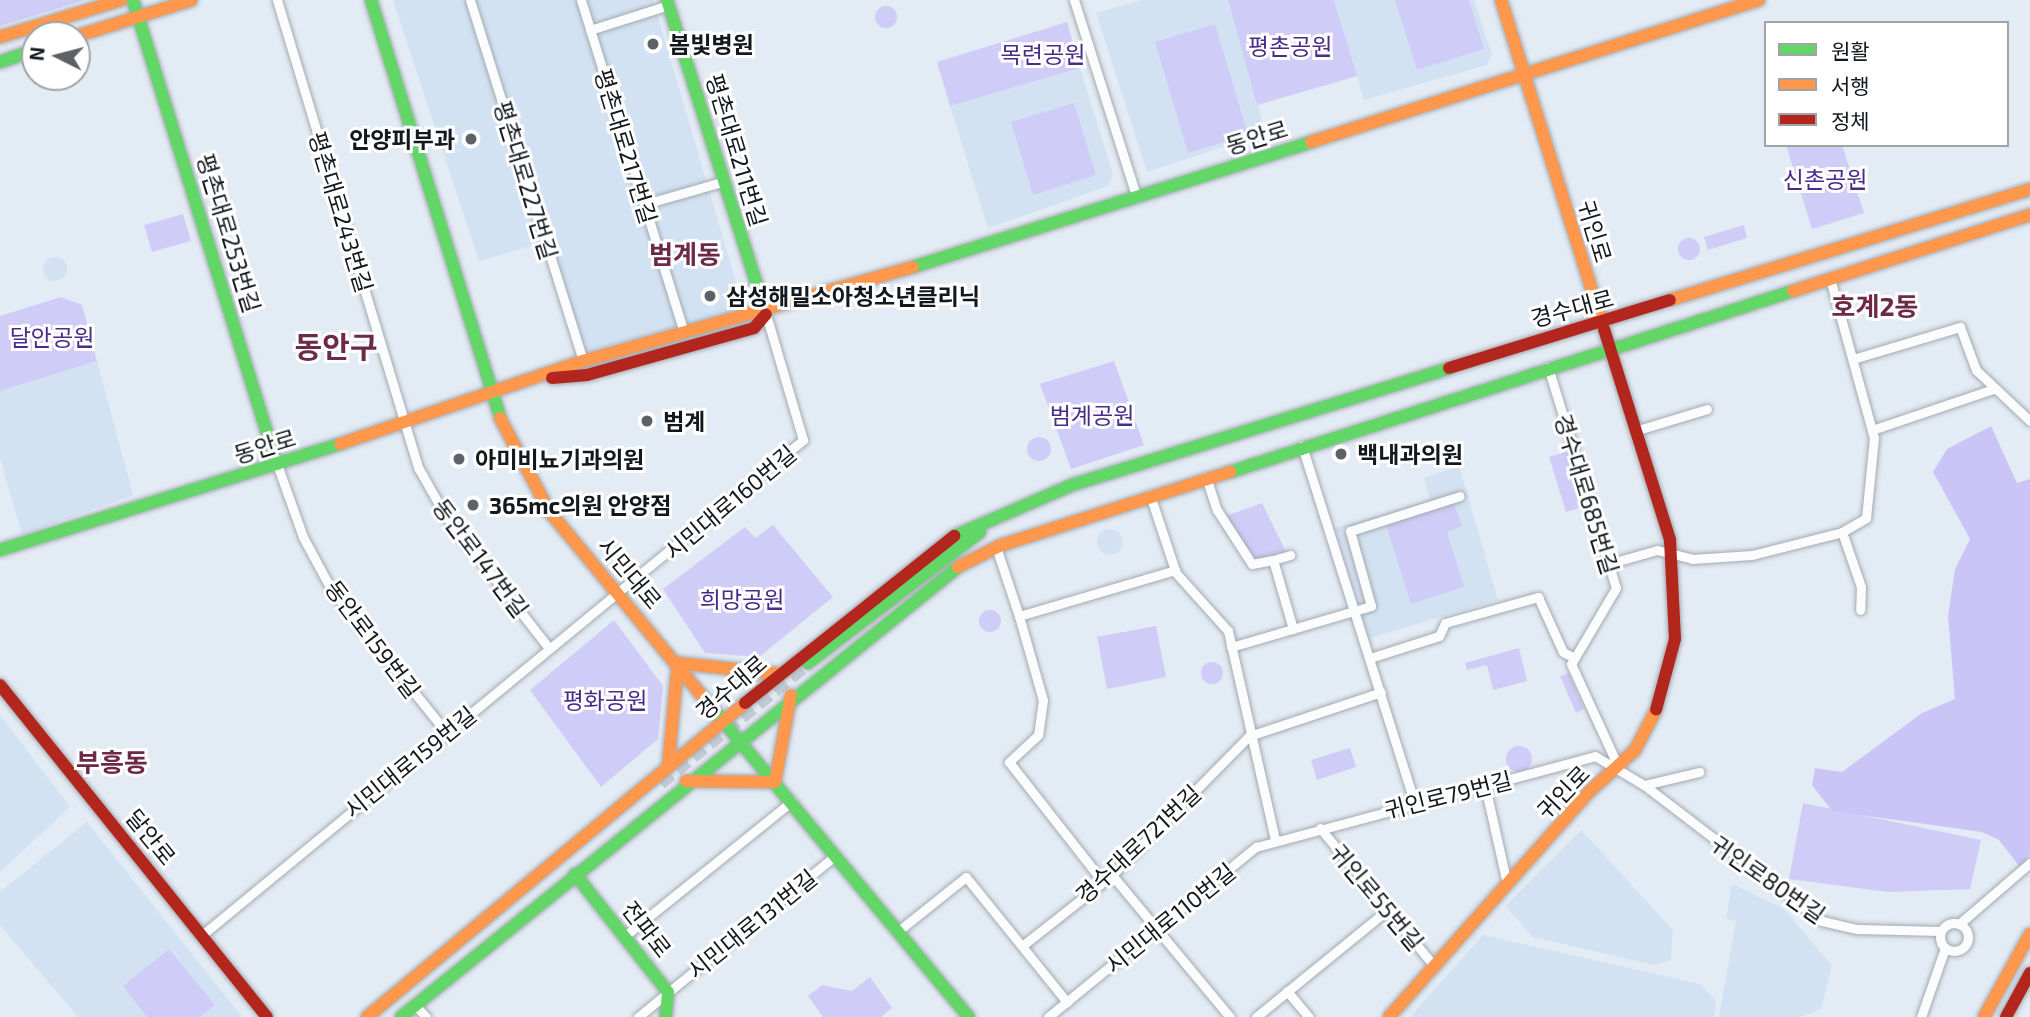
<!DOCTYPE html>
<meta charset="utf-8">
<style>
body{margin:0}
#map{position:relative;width:2030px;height:1017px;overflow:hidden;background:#e3ebf4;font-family:"Exo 2","Noto Sans KR",sans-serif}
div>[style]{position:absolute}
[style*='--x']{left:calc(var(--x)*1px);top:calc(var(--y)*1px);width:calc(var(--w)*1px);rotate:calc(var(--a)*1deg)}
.built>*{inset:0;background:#d3e2f2}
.round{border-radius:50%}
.green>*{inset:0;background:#d0ccf8}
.forest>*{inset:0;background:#cbc5f7}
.primary-tunnel>*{height:14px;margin-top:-7px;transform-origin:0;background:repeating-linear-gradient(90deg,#c4cbd4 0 14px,transparent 0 21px)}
.roads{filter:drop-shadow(0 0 2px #a4aab0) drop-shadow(0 0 2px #a4aab0)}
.street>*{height:9px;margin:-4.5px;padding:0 4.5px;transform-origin:4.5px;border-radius:4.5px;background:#fbfcfd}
.street>.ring{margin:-4.5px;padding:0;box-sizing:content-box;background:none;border:9px solid #fbfcfd;border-radius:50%}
.fast>*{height:12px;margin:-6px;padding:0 6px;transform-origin:6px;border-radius:6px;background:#63d668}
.slow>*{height:12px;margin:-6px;padding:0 6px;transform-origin:6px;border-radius:6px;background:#ff974d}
.jam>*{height:12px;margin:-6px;padding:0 6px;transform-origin:6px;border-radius:6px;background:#b3261e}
.dots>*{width:19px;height:19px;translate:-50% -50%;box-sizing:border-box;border:4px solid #fff;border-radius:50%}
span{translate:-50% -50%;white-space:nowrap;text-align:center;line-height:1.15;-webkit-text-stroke:6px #fff;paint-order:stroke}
.poi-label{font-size:23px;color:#13181d;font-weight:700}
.left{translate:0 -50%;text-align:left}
.right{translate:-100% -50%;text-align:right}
.park-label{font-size:23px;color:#492b89}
.street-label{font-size:23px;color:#13181d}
.quarter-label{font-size:26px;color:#6c2a46;font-weight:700}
.district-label{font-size:30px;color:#6c2a46;font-weight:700}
.legend{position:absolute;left:1764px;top:21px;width:245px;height:126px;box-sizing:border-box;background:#fff;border:2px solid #a1a3a5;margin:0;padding:9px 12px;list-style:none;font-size:21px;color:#13181d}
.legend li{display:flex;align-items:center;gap:14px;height:35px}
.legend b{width:35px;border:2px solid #a1a3a5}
.north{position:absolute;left:21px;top:21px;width:70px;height:70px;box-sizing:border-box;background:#fff;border:2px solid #a1a3a5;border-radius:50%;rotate:276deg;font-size:19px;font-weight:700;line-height:28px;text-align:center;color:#13181d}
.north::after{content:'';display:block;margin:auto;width:24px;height:32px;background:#5c6268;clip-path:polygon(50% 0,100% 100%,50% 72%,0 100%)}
</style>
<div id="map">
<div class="built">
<div style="clip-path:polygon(393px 0,653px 0,744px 309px,584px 352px,549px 241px,479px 261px)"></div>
<div style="clip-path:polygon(1142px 0,1228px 0,1266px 133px,1147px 172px,1096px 13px)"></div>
<div style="clip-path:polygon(1334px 0,1474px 0,1492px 55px,1487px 65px,1364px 100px)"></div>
<div style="clip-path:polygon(1080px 68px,1113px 175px,1108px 186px,988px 228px,950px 106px)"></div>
<div class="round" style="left:43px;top:257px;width:24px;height:24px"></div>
<div style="clip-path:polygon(97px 361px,133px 495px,22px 535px,0 458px,0 391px)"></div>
<div style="clip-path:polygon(1459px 466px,1498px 600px,1369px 638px,1335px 528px,1430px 500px,1424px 478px)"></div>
<div class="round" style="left:1097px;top:529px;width:26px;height:26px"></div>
<div style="clip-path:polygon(0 715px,70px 807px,0 872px)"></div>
<div style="clip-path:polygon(87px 822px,242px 1017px,78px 1017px,0 925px,0 892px)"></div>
<div style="clip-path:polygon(1581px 830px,1673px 930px,1671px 960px,1654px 965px,1533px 937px,1505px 906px)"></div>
<div style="clip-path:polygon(1732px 884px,1784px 909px,1832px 966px,1821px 1009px,1800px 1017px,1719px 1017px,1736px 921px,1726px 918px)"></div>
<div style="clip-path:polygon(1483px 935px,1700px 984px,1716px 1001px,1714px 1017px,1410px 1017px)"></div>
</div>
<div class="green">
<div style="clip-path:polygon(0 0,85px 0,0 26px)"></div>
<div style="clip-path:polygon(1228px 0,1334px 0,1357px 76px,1257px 105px)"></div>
<div style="clip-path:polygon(1395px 0,1469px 0,1484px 49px,1417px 70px)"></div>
<div class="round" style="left:875px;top:6px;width:22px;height:22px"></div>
<div style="clip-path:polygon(1067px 22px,1080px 68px,950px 106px,937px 62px)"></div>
<div style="clip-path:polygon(1215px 24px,1248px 135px,1188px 153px,1155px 42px)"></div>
<div style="clip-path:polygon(1074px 103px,1096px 175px,1033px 195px,1011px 122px)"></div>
<div style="clip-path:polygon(1786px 145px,1842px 145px,1864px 213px,1812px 229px)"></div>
<div style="clip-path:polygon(183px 214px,191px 241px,152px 252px,144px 225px)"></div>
<div style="clip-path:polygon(1744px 225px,1747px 238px,1708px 250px,1704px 237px)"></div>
<div class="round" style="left:1678px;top:238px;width:22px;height:22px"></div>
<div style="clip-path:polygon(61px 297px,82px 305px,97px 361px,0 391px,0 316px)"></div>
<div style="clip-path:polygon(1114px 361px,1144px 445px,1071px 469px,1040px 384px)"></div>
<div class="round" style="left:1027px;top:437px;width:24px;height:24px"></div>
<div style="clip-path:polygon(1572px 450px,1589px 505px,1566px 512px,1549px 457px)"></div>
<div style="clip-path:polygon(1262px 503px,1287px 554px,1255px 563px,1226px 516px)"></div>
<div style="clip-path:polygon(1454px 503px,1462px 526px,1447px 532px,1464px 587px,1411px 604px,1385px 522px)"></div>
<div style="clip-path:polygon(773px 525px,833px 597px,759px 657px,705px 653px,663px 589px,745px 527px,755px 538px)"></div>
<div class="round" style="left:979px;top:610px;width:22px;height:22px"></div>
<div style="clip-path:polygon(614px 620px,663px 686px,658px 739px,601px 787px,530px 690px)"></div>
<div style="clip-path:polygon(1156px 626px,1166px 677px,1107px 689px,1097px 637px)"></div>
<div style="clip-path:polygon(1519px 648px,1527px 681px,1493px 690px,1487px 665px,1467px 670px,1465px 663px)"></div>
<div class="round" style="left:1201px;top:662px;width:22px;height:22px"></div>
<div style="clip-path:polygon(1569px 673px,1584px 709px,1576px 713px,1560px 676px)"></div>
<div class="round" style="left:1506px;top:746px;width:26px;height:26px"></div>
<div style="clip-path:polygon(1350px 748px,1356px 767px,1317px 780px,1311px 760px)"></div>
<div style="clip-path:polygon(1803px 803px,1981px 840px,1970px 889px,1888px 892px,1789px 879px)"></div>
<div style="clip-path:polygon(169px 949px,215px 1005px,200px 1017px,147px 1017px,123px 986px)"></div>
<div style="clip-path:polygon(870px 977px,892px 1008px,881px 1017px,823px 1017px,808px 996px,822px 985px,852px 991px)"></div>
</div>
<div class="forest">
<div style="clip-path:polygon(1991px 426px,2017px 483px,2030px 479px,2030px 854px,2020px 867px,1999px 840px,1982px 832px,1832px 811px,1812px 785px,1815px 768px,1842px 772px,1922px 713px,1955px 699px,1948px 616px,1955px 569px,1970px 539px,1933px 472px,1947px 449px)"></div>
</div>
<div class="primary-tunnel">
<div style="--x:660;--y:783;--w:191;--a:-39"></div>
</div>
<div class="roads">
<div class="street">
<div style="--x:277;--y:0;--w:490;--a:73.2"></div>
<div style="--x:419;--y:469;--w:53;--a:60.5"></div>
<div style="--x:445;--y:515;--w:169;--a:52"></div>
<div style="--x:470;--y:0;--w:378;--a:72.6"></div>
<div style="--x:581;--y:0;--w:348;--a:72.8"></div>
<div style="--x:1074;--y:0;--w:205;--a:72.4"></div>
<div style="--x:590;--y:30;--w:83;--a:-17.6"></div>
<div style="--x:645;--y:204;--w:83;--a:-16"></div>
<div style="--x:1853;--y:359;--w:112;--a:-16.7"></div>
<div style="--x:1960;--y:327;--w:46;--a:69.6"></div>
<div style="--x:1976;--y:370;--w:74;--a:43.4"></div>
<div style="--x:1548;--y:367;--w:231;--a:72.9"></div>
<div style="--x:1616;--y:588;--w:88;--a:120.6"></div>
<div style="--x:1571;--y:664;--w:112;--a:65.3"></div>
<div style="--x:1638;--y:430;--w:72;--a:-16.9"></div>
<div style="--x:1872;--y:430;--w:128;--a:-18.7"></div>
<div style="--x:1302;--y:446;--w:375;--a:72.5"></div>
<div style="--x:277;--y:464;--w:77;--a:70.4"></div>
<div style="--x:303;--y:537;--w:59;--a:61.7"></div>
<div style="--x:331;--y:589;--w:182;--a:51.2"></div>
<div style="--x:1206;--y:477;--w:35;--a:72"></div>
<div style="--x:1217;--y:510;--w:64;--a:57.1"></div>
<div style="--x:1252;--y:564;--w:21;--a:-11"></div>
<div style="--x:1273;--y:560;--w:72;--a:73.8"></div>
<div style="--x:1150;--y:495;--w:82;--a:71.6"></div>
<div style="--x:1176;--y:573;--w:78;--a:48.1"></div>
<div style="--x:1228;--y:631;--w:213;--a:77.3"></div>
<div style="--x:1842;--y:532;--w:58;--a:70.9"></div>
<div style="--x:1861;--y:587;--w:23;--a:92"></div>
<div style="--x:996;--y:547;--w:73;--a:71.6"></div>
<div style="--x:1019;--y:616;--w:163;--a:-16.4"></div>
<div style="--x:1273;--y:560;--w:18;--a:-16"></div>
<div style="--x:1608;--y:564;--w:51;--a:-15.9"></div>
<div style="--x:1657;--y:550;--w:36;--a:14"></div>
<div style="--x:1692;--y:559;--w:60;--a:-3.8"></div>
<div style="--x:1752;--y:555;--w:93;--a:-14.3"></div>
<div style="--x:1842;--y:532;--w:28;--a:-30"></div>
<div style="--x:1866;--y:518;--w:80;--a:-84.3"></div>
<div style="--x:1874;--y:438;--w:166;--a:-105.4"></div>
<div style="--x:1019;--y:616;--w:87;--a:74.1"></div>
<div style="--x:1043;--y:700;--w:35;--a:98"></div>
<div style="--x:1038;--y:735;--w:40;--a:137"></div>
<div style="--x:1009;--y:762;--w:152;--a:51.9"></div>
<div style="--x:1231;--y:647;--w:146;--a:-16.3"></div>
<div style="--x:1371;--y:606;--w:78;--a:-105.6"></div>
<div style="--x:1350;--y:531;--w:115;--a:-17.7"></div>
<div style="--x:1370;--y:658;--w:72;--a:-17.7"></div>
<div style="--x:1439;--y:636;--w:14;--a:-65"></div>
<div style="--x:1445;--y:623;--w:97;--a:-15.6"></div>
<div style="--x:1538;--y:597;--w:60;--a:65.6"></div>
<div style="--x:1563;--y:652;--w:11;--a:27"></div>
<div style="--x:1644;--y:785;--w:57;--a:-13.3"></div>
<div style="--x:1485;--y:786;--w:100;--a:77.3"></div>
<div style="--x:1320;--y:828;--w:179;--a:50.4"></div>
<div style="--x:1112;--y:875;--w:185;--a:50.3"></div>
<div class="ring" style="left:1940px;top:923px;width:19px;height:19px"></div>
<div style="--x:1959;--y:924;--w:94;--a:-40.7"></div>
<div style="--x:897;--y:932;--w:88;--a:-38.6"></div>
<div style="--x:966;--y:877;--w:161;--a:51.1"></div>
<div style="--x:202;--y:935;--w:779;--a:-39.48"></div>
<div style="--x:803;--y:440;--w:131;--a:-106.4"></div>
<div style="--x:626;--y:935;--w:213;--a:-38.9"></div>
<div style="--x:1022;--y:946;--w:115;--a:-38.3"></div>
<div style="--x:1112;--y:875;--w:195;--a:-45.4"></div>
<div style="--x:1249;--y:736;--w:139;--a:-18.4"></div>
<div style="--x:1287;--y:991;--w:34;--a:50"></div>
<div style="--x:415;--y:1005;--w:16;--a:47"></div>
<div style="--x:638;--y:1017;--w:254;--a:-39.3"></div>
<div style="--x:1048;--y:1017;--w:269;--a:-39.3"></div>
<div style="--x:1256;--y:847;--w:351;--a:-15"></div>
<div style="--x:1595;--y:756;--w:57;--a:30.6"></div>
<div style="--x:1644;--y:785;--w:224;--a:37.4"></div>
<div style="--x:1822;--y:921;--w:37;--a:13"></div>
<div style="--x:1858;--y:929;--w:83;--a:1.4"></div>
<div style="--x:1256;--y:1017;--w:169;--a:-39.2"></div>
<div style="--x:1921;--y:1017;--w:73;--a:-70.8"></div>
</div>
<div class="fast">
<div style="--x:133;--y:0;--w:486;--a:72.8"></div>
<div style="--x:371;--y:0;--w:437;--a:72.8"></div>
<div style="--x:667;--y:0;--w:329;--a:72.5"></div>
<div style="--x:0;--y:62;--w:37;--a:-19"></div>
<div style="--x:913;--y:267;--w:417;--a:-17.4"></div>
<div style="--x:1230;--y:472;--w:591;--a:-17.82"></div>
<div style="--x:954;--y:536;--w:129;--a:-23.4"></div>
<div style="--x:1072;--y:485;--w:395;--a:-17.2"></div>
<div style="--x:0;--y:550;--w:356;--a:-17.3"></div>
<div style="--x:808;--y:663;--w:216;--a:-37.3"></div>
<div style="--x:703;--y:697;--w:416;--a:50.3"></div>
<div style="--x:575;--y:874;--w:150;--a:51.8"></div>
<div style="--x:668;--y:992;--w:25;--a:95"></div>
<div style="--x:401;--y:1017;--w:716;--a:-38.93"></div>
</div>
<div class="slow">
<div style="--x:1501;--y:0;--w:345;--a:72.6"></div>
<div style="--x:77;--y:36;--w:120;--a:-17.5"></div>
<div style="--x:0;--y:37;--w:127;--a:-17"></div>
<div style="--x:1311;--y:142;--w:470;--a:-17.6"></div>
<div style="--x:1793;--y:291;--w:249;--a:-17.8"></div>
<div style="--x:1670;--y:300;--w:377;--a:-17.1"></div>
<div style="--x:500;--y:418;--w:105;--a:62.2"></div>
<div style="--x:549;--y:511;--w:241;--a:50.4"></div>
<div style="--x:340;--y:444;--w:257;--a:-18.9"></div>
<div style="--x:583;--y:361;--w:343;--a:-15.9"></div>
<div style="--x:958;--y:567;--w:46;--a:-27.1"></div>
<div style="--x:999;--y:546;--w:243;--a:-17.8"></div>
<div style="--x:668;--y:768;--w:105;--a:-84.6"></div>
<div style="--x:678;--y:663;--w:101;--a:6.3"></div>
<div style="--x:686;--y:781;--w:89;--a:0.6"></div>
<div style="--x:775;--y:782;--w:88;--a:-79.6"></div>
<div style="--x:367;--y:1017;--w:491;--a:-39.7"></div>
<div style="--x:1389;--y:1017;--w:302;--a:-48.4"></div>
<div style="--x:1590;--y:791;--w:61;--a:-42.3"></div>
<div style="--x:1635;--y:750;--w:45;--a:-62.3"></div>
<div style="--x:1984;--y:1017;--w:95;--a:-61"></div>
</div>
<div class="jam">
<div style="--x:1604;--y:329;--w:221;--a:72.6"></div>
<div style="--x:1670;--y:540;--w:99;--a:87.1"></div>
<div style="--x:1675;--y:639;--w:73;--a:105"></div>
<div style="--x:1449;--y:368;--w:231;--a:-17.1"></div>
<div style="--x:552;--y:378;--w:35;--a:-5"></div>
<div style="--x:587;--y:375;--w:173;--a:-15.7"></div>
<div style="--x:754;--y:328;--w:18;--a:-49"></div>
<div style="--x:0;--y:685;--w:426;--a:51.2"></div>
<div style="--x:745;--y:703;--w:268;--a:-38.6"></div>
<div style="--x:2006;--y:1017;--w:50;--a:-61.4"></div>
</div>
</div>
<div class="dots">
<div style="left:653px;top:44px;background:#5c6268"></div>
<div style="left:471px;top:139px;background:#5c6268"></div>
<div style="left:710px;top:296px;background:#5c6268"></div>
<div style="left:647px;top:421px;background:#5c6268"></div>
<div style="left:1341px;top:454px;background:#5c6268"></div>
<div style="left:459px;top:459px;background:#5c6268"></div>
<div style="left:473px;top:505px;background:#5c6268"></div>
</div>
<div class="poi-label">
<span class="left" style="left:669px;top:44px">봄빛병원</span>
<span class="right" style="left:455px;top:139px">안양피부과</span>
<span class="left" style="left:726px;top:296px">삼성해밀소아청소년클리닉</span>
<span class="left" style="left:663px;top:421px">범계</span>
<span class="left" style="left:1357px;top:454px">백내과의원</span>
<span class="left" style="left:475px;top:459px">아미비뇨기과의원</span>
<span class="left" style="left:489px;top:505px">365mc의원 안양점</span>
</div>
<div class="park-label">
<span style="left:1290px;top:46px">평촌공원</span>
<span style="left:1043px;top:54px">목련공원</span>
<span style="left:1825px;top:179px">신촌공원</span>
<span style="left:52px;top:337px">달안공원</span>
<span style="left:1092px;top:415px">범계공원</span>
<span style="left:742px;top:599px">희망공원</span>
<span style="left:605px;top:700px">평화공원</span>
</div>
<div class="street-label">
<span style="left:1257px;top:137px;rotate:-17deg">동안로</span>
<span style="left:626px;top:146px;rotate:73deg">평촌대로217번길</span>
<span style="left:737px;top:150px;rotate:73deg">평촌대로211번길</span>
<span style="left:526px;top:180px;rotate:73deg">평촌대로227번길</span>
<span style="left:341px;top:212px;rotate:73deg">평촌대로243번길</span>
<span style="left:1595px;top:231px;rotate:73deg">귀인로</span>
<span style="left:229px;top:233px;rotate:73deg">평촌대로253번길</span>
<span style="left:1572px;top:308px;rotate:-15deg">경수대로</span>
<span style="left:265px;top:446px;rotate:-17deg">동안로</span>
<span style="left:1587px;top:494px;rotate:73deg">경수대로685번길</span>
<span style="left:730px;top:502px;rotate:-40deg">시민대로160번길</span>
<span style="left:481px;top:558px;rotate:53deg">동안로147번길</span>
<span style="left:630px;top:573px;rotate:50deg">시민대로</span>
<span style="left:373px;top:639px;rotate:53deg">동안로159번길</span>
<span style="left:731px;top:687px;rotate:-41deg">경수대로</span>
<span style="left:410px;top:762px;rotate:-39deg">시민대로159번길</span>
<span style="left:1563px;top:792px;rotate:-46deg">귀인로</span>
<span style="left:1448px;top:795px;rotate:-14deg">귀인로79번길</span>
<span style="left:151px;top:837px;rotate:51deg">달안로</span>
<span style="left:1138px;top:844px;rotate:-43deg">경수대로721번길</span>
<span style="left:1768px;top:879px;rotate:35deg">귀인로80번길</span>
<span style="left:1377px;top:897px;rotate:50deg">귀인로55번길</span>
<span style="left:1170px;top:918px;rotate:-39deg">시민대로110번길</span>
<span style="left:752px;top:924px;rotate:-39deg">시민대로131번길</span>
<span style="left:647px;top:929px;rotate:52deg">전파로</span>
</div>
<div class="quarter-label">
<span style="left:685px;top:254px">범계동</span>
<span style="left:1875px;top:306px">호계2동</span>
<span style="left:112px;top:762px">부흥동</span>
</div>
<div class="district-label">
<span style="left:336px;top:346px">동안구</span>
</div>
<ul class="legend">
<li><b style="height:9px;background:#63d668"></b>원활</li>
<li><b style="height:9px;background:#ff974d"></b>서행</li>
<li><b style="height:9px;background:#b3261e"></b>정체</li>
</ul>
<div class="north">N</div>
</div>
